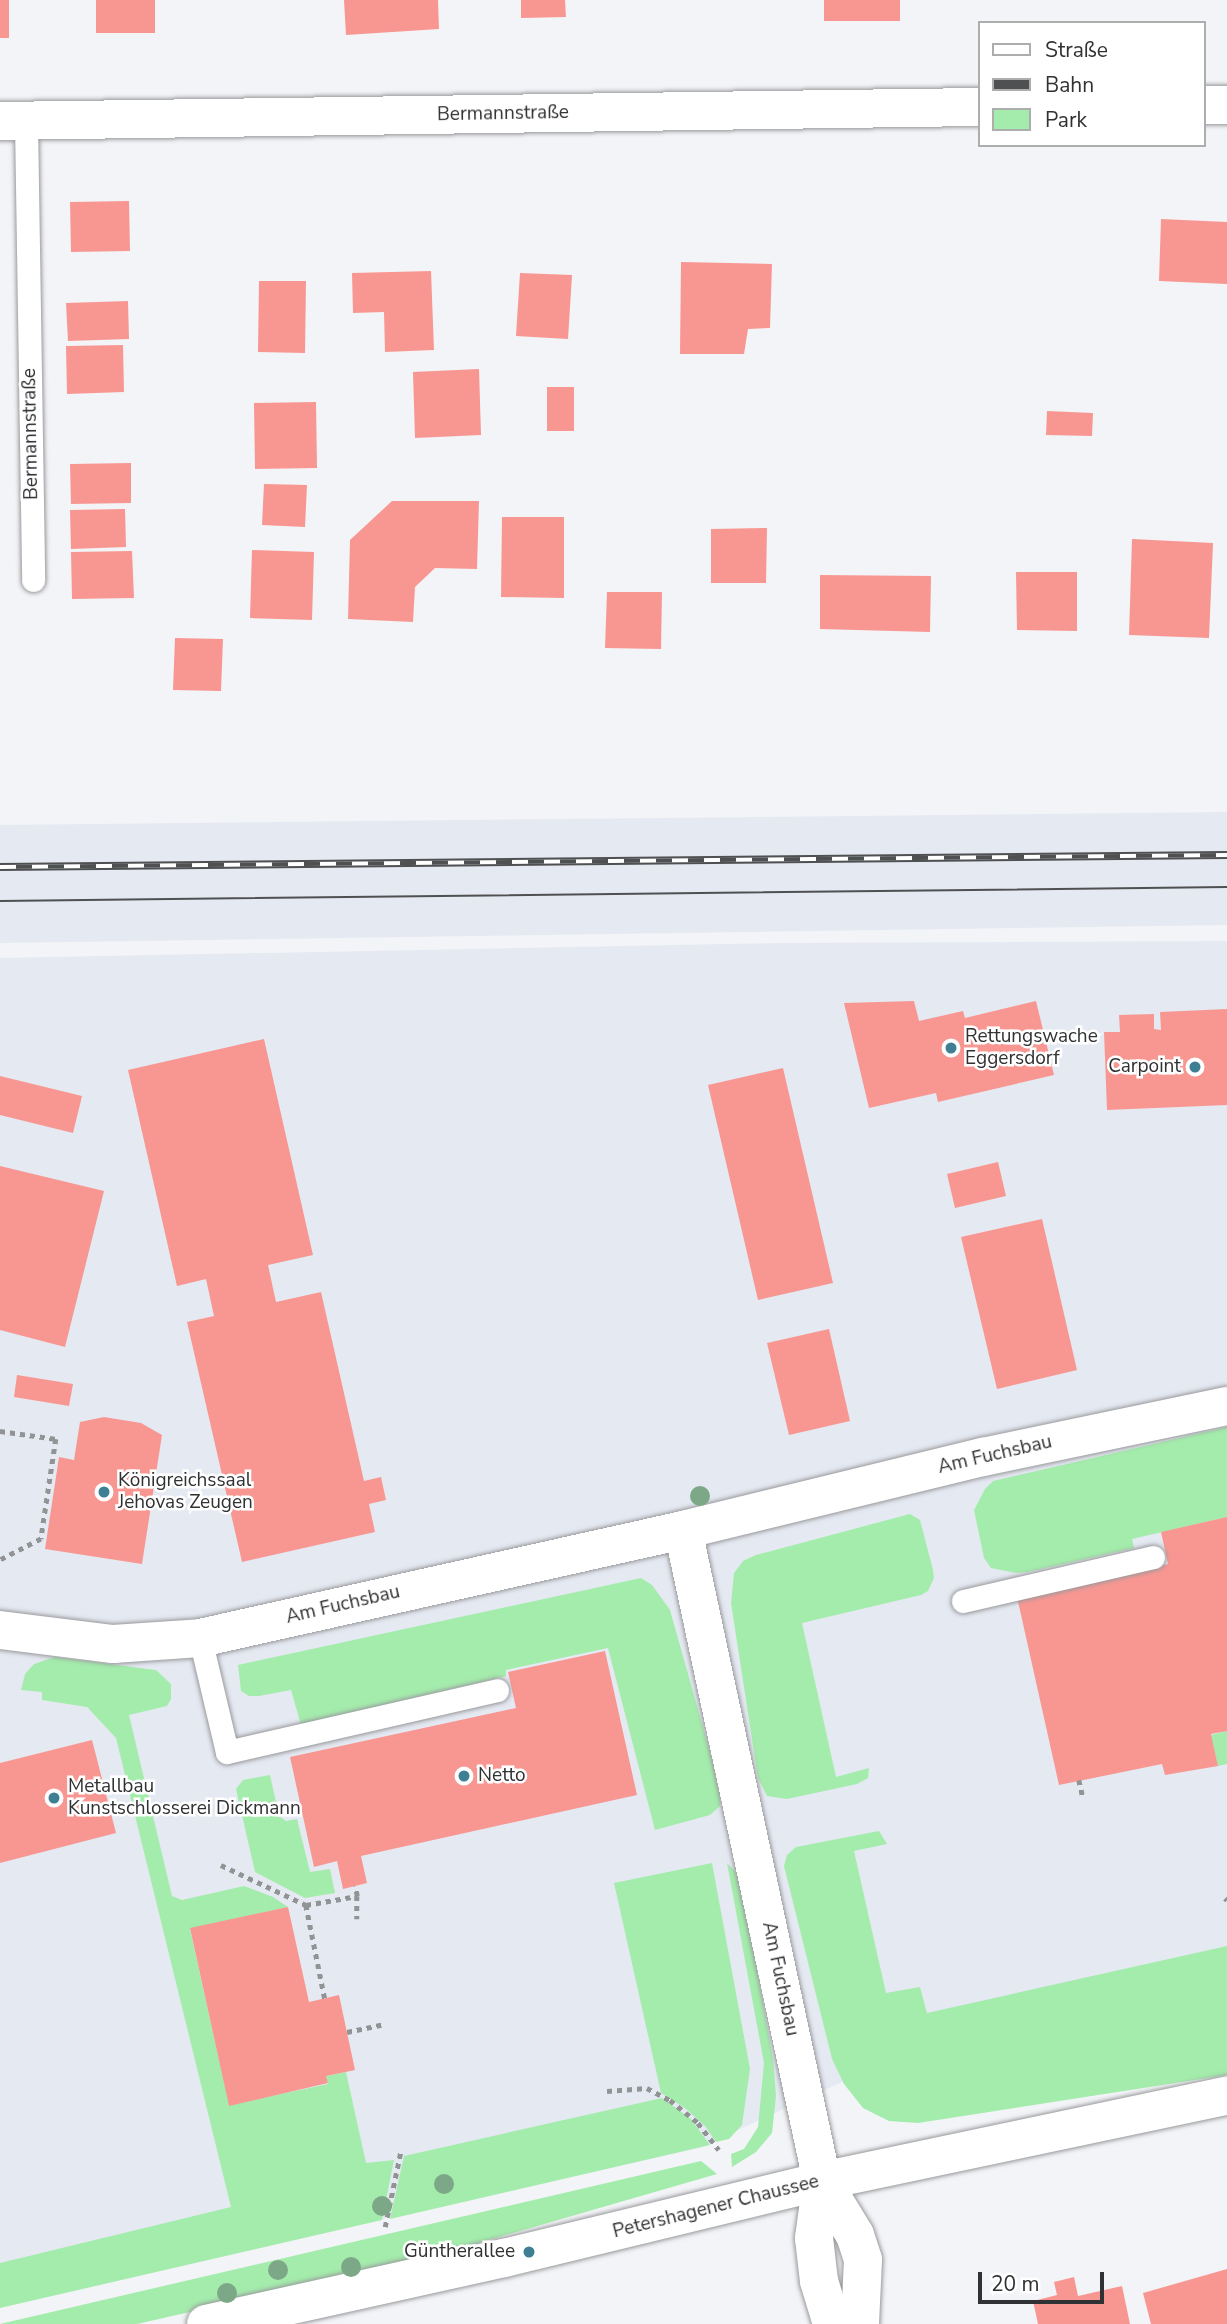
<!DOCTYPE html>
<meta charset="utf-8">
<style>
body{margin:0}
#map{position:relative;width:1227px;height:2324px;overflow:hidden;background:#f3f4f7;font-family:"Nunito Sans",sans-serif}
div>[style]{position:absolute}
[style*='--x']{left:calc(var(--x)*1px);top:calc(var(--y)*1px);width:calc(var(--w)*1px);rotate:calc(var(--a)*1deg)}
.built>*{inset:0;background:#e5e9f2}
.green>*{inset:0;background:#a4ecac}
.building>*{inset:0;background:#f89792}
.path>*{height:4.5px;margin-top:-2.25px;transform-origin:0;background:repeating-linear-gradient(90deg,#929395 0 5px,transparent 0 10px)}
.roads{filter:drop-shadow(0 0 2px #999a9c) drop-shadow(0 0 2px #999a9c)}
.lane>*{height:23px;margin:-11.5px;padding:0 11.5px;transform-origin:11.5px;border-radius:11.5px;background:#fff}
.street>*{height:38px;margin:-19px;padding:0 19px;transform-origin:19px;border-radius:19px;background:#fff}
.secondary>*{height:38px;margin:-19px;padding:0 19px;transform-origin:19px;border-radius:19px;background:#fff}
.tram>*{height:2px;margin:-1px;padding:0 1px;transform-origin:1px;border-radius:1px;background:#4f5051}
.rail>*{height:8px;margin-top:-4px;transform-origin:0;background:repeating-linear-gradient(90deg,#fff 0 16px,#4f5051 0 32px);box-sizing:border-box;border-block:2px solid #4f5051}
.trees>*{width:20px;height:20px;margin:-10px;border-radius:50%;background:#7da888}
.dots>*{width:19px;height:19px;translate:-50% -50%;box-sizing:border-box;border:4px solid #fff;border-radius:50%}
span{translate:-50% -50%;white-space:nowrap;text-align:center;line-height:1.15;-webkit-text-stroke:5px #fff;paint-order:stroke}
.street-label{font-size:19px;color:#303132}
.poi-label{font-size:19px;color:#303132}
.left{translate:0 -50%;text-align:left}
.right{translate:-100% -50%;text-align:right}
.legend{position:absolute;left:978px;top:21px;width:228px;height:126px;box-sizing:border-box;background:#fff;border:2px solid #acadad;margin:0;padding:9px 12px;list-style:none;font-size:21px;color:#303132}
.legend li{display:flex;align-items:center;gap:14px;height:35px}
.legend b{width:35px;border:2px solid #acadad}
.scale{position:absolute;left:978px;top:2272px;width:126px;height:32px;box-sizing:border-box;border:4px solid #303132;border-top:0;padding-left:9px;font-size:21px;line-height:24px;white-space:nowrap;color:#303132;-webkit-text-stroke:5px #fff;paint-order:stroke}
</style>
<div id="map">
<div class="built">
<div style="clip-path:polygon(1227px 812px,1227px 925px,0 943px,0 825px)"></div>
<div style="clip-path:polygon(1227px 941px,1227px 1983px,896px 2057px,699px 2148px,0 2305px,0 958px,782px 943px)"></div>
</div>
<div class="green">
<div style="clip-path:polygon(1227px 1427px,1227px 1517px,1132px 1539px,1134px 1548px,1028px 1572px,1016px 1573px,991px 1568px,984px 1558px,974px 1510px,985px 1489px,993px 1481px)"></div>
<div style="clip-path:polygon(910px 1514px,920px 1520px,933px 1570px,934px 1578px,928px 1591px,921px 1595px,802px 1623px,836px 1777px,869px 1768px,868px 1778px,857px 1784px,787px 1799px,767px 1796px,758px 1778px,731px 1603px,734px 1573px,743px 1561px,756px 1555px)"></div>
<div style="clip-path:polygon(641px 1578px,652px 1585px,670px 1610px,721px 1791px,720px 1806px,710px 1815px,655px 1830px,608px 1648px,506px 1670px,506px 1676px,301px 1725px,291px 1690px,259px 1696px,249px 1696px,241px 1691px,238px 1665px)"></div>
<div style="clip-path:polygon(55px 1657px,156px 1670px,171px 1684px,171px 1699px,167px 1706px,129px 1715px,172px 1896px,182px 1900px,244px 1886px,273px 1897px,288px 1907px,190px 1929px,229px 2105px,328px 2084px,326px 2076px,346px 2072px,366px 2163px,394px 2160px,382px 2220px,0 2308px,0 2263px,231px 2207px,116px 1738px,87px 1707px,42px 1700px,42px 1692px,21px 1690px,25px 1674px,34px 1664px)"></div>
<div style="clip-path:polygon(1227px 1731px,1227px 1764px,1218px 1766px,1211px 1735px)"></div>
<div style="clip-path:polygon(270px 1775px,279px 1816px,286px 1821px,297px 1819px,310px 1872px,330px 1869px,335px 1893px,305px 1898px,255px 1872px,236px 1789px,243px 1780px)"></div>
<div style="clip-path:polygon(879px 1831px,887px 1844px,854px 1851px,886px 1993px,920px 1987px,927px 2013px,1227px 1946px,1227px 2075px,918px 2123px,889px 2121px,863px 2108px,844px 2084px,832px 2059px,784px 1866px,787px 1855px,796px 1847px)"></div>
<div style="clip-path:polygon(712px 1863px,750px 2069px,742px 2125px,729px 2139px,716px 2142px,705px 2126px,685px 2108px,661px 2093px,614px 1883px)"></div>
<div style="clip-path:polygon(727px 1863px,740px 1876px,773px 2059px,776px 2096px,772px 2133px,756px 2152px,732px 2167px,731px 2154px,744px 2149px,758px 2127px,764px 2063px)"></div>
<div style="clip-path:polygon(662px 2098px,690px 2118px,710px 2145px,390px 2219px,404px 2156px)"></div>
<div style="clip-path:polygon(701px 2161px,717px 2174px,468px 2246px,345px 2277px,137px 2324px,0 2324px)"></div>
</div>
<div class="building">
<div style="clip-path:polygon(0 0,9px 0,9px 38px,0 38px)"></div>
<div style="clip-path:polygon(96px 0,155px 0,155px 33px,96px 33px)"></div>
<div style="clip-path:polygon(344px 0,438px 0,439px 29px,346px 35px)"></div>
<div style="clip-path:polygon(521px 0,565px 0,566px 17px,521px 18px)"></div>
<div style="clip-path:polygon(824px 0,900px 0,900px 21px,824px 21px)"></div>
<div style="clip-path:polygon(129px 201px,130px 251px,71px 252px,70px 202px)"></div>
<div style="clip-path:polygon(1161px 219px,1227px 222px,1227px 284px,1159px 281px)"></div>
<div style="clip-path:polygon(681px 262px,772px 264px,770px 328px,748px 329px,744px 354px,680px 354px)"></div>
<div style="clip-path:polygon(431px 271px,434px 350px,385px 352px,384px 312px,353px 313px,352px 273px)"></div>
<div style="clip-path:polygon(520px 273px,572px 275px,568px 339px,516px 336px)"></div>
<div style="clip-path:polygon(259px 281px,306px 281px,305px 353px,258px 352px)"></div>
<div style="clip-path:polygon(128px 301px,129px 339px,68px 341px,66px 303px)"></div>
<div style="clip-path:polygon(123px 345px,124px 392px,67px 394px,66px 346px)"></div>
<div style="clip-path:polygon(479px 369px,481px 435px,415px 438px,413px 372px)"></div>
<div style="clip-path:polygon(547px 387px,574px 387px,574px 431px,547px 431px)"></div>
<div style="clip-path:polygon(316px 402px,317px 468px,255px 469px,254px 403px)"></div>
<div style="clip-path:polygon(1047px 411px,1093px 413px,1092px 436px,1046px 435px)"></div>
<div style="clip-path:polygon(131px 463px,131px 503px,71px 504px,70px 464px)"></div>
<div style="clip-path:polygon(264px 484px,307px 485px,305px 527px,262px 525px)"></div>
<div style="clip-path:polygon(392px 501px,479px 501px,477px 569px,435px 568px,415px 587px,413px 622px,348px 619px,350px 540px)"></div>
<div style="clip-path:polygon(125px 509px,126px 547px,71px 549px,70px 510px)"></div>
<div style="clip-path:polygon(502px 517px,564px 517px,564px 598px,501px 597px)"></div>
<div style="clip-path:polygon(767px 528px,766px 583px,711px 583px,711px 529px)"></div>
<div style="clip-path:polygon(1132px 539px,1213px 543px,1209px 638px,1129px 635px)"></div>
<div style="clip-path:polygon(252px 550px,314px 552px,312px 620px,250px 618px)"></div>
<div style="clip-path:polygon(132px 551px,134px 598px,72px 599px,71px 552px)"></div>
<div style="clip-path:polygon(1016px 572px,1077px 572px,1077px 631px,1017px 630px)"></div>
<div style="clip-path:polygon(820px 575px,931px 576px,930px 632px,820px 629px)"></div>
<div style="clip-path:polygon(607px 592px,662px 592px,661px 649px,605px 648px)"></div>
<div style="clip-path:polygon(175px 638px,223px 639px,221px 691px,173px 690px)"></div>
<div style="clip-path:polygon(914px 1001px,919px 1021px,963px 1011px,965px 1018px,1036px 1001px,1054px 1075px,938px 1102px,936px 1093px,869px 1108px,844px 1003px)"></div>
<div style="clip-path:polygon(1227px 1009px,1227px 1105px,1107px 1110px,1104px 1032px,1120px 1032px,1119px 1015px,1154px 1014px,1154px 1029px,1161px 1030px,1160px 1012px)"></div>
<div style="clip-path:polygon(264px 1039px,313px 1255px,268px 1265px,276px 1302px,321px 1292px,364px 1481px,381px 1477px,386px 1500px,369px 1504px,375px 1532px,242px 1562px,187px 1322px,214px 1316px,206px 1279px,177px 1286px,128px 1070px)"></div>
<div style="clip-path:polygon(783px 1068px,833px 1283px,758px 1300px,708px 1085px)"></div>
<div style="clip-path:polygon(0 1076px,82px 1096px,73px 1133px,0 1115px)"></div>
<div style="clip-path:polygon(998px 1162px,1006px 1196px,955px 1208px,947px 1174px)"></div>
<div style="clip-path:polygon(0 1166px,104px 1191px,65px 1347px,0 1330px)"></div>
<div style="clip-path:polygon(1042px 1219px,1077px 1370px,997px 1389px,961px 1237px)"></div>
<div style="clip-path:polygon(829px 1329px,850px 1421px,789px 1435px,767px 1343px)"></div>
<div style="clip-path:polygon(17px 1375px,73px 1384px,69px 1406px,14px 1397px)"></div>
<div style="clip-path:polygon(104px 1417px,141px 1423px,162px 1435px,142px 1564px,45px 1549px,59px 1457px,74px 1460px,80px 1422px)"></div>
<div style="clip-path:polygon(1227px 1517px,1227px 1731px,1211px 1734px,1218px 1766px,1165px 1775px,1162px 1764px,1059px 1785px,1017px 1597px,1168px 1564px,1161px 1532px)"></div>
<div style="clip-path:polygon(605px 1651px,637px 1795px,361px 1856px,367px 1883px,343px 1889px,337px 1861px,314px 1867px,290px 1757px,516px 1708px,508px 1672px)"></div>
<div style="clip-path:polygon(92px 1740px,116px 1833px,0 1863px,0 1763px)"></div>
<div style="clip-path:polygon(288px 1907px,309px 2002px,339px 1995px,355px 2070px,326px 2076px,328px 2083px,229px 2106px,190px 1928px)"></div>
<div style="clip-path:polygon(1227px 2269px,1227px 2324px,1151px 2324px,1143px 2293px)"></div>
<div style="clip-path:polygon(1074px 2277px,1078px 2296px,1122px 2286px,1130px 2324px,1038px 2324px,1033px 2301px,1057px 2295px,1054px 2282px)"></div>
</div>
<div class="path">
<div style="--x:0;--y:1431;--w:57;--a:8.1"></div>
<div style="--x:56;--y:1439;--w:101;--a:98.5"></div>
<div style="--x:41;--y:1539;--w:46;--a:152.9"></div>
<div style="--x:1079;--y:1780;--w:18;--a:77"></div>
<div style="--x:221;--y:1865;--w:94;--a:25.2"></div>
<div style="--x:306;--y:1905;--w:52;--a:-10"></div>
<div style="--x:357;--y:1896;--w:10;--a:-101"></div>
<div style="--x:357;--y:1896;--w:23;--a:90"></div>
<div style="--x:1225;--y:1898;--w:3;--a:45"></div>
<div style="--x:306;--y:1905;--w:96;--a:78.6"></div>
<div style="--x:347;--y:2032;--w:35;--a:-12"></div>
<div style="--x:607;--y:2091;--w:40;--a:-4.3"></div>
<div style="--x:647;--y:2088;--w:26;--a:28"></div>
<div style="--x:670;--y:2100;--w:36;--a:39"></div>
<div style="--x:698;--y:2123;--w:34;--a:52"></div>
<div style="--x:385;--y:2227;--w:79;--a:-78.3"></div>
</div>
<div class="roads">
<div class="lane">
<div style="--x:26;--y:121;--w:459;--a:89.1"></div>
<div style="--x:963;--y:1601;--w:195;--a:-13"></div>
<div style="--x:200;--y:1638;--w:117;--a:76.7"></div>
<div style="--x:227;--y:1752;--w:277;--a:-12.9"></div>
</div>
<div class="street">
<div style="--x:1204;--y:105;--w:23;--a:0"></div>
<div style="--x:0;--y:121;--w:980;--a:-0.82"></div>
<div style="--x:683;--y:1530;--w:666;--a:77.95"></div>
<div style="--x:822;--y:2181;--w:63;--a:58.6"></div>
<div style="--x:855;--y:2235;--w:26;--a:72"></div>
<div style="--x:863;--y:2260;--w:64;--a:92.7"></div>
<div style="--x:0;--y:1630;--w:114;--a:7.1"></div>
<div style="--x:113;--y:1644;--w:87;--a:-3.9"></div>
<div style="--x:200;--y:1638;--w:495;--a:-12.6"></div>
<div style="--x:683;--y:1530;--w:309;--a:-13.7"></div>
<div style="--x:983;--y:1457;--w:249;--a:-11.8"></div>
<div style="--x:822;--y:2181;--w:58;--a:98"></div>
<div style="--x:814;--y:2238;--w:43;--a:83.4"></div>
<div style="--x:819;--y:2281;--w:45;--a:73.2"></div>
</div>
<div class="secondary">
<div style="--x:206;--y:2324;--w:305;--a:-12.5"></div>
<div style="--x:504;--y:2258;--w:327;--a:-13.6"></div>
<div style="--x:822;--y:2181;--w:414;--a:-11.9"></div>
</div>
</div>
<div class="tram">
<div style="--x:0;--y:901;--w:1227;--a:-0.65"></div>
</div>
<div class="rail">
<div style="--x:0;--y:867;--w:1227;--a:-0.56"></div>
</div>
<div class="trees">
<div style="left:700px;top:1496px"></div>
<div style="left:444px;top:2184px"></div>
<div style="left:382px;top:2206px"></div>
<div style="left:351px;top:2267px"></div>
<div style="left:278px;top:2270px"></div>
<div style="left:227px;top:2293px"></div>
</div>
<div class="dots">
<div style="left:951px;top:1048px;background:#3f7f93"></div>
<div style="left:1195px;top:1067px;background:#3f7f93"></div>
<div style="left:104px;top:1492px;background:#3f7f93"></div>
<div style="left:464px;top:1776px;background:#3f7f93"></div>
<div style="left:54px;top:1798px;background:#3f7f93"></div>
<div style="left:529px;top:2252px;background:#3f7f93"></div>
</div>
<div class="street-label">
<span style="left:503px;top:114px;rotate:-1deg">Bermannstraße</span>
<span style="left:31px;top:434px;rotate:-91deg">Bermannstraße</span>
<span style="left:995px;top:1455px;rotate:-13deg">Am Fuchsbau</span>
<span style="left:343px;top:1605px;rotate:-13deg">Am Fuchsbau</span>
<span style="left:780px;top:1979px;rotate:78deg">Am Fuchsbau</span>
<span style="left:716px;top:2207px;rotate:-14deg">Petershagener Chaussee</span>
</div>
<div class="poi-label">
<span class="left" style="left:965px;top:1048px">Rettungswache<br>Eggersdorf</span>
<span class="right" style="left:1181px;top:1067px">Carpoint</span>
<span class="left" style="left:118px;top:1492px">Königreichssaal<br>Jehovas Zeugen</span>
<span class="left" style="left:478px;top:1776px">Netto</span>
<span class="left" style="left:68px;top:1798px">Metallbau<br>Kunstschlosserei Dickmann</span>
<span class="right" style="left:515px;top:2252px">Güntherallee</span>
</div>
<ul class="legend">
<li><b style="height:9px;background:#fff"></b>Straße</li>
<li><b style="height:9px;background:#4f5051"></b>Bahn</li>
<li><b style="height:19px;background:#a4ecac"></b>Park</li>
</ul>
<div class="scale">20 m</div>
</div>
